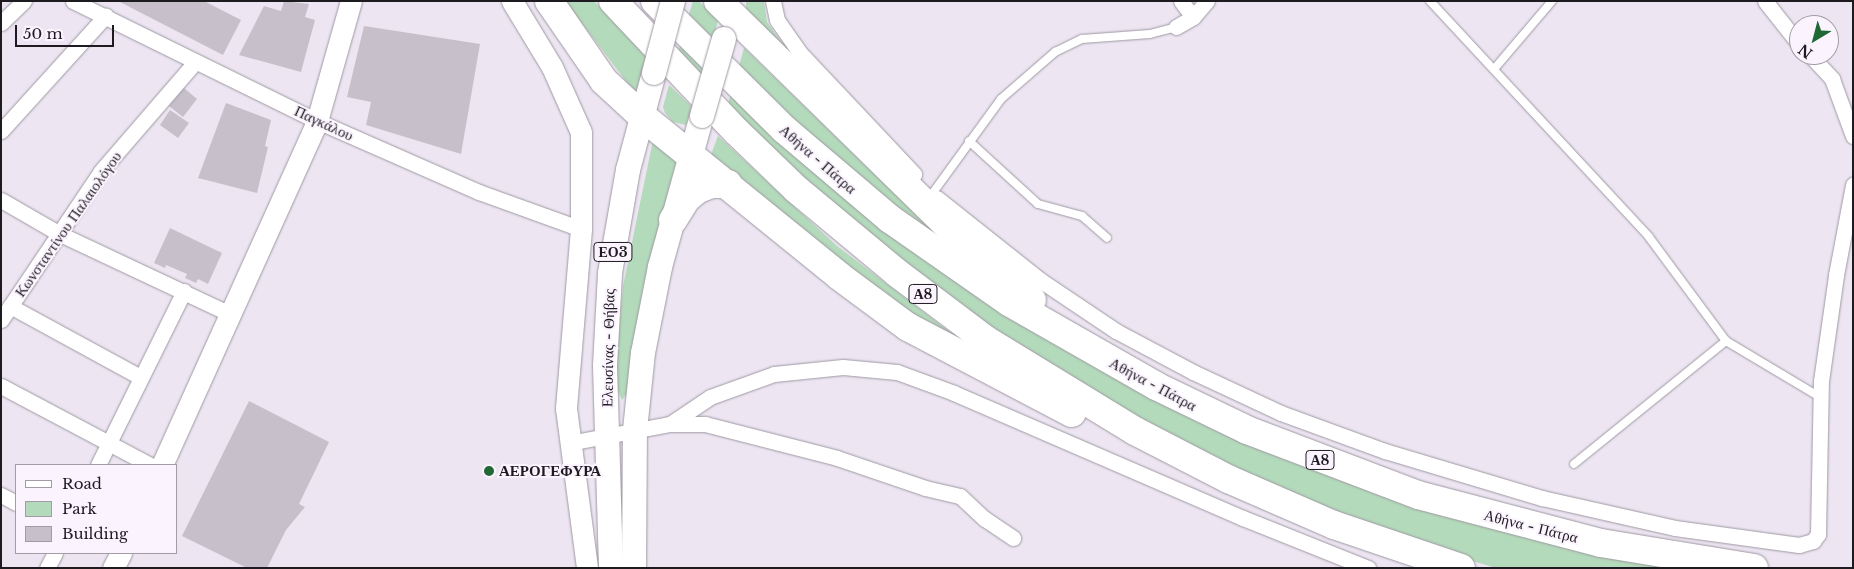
<!DOCTYPE html>
<meta charset="utf-8">
<style>
body{margin:0}
#map{position:relative;width:1854px;height:569px;overflow:hidden;background:#ede6f2;font-family:"Libre Baskerville",serif}
div>[style]{position:absolute}
[style*='--x']{left:calc(var(--x)*1px);top:calc(var(--y)*1px);width:calc(var(--w)*1px);rotate:calc(var(--a)*1deg)}
.green>*{inset:0;background:#b3daba}
.building>*{inset:0;background:#c7c0cb}
.roads{filter:drop-shadow(0 0 1px #9f98a3) drop-shadow(0 0 1px #9f98a3)}
.lane>*{height:8px;margin:-4px;padding:0 4px;transform-origin:4px;border-radius:4px;background:#fff}
.street>*{height:15px;margin:-7.5px;padding:0 7.5px;transform-origin:7.5px;border-radius:7.5px;background:#fff}
.secondary>*{height:21px;margin:-10.5px;padding:0 10.5px;transform-origin:10.5px;border-radius:10.5px;background:#fff}
.primary>*{height:24px;margin:-12px;padding:0 12px;transform-origin:12px;border-radius:12px;background:#fff}
.highway>*{height:28px;margin:-14px;padding:0 14px;transform-origin:14px;border-radius:14px;background:#fff}
.bridges{filter:drop-shadow(0 0 1px #9f98a3) drop-shadow(0 0 1px #9f98a3)}
.primary-bridge>*{height:24px;margin:-12px;padding:0 12px;transform-origin:12px;border-radius:12px;background:#fff}
.dots>*{width:14px;height:14px;translate:-50% -50%;box-sizing:border-box;border:2px solid #fbf4ff;border-radius:50%}
span{translate:-50% -50%;white-space:nowrap;text-align:center;line-height:1.15;-webkit-text-stroke:4px #fbf4ff;paint-order:stroke}
.shield-label span{padding:1px 4px;background:#fbf4ff;border:1px solid;border-radius:4px;-webkit-text-stroke-width:0}
.shield-label{font-size:14px;color:#1d1b1f;font-weight:700}
.street-label{font-size:15px;color:#1d1b1f}
.poi-label{font-size:15px;color:#1d1b1f;font-weight:700}
.left{translate:0 -50%;text-align:left}
.frame{position:absolute;inset:0;border:2px solid #1d1b1f;pointer-events:none}
.legend{position:absolute;left:15px;top:464px;width:162px;height:90px;box-sizing:border-box;background:#fbf4ff;border:1px solid #a29da5;margin:0;padding:6px 9px;list-style:none;font-size:15px;color:#1d1b1f}
.legend li{display:flex;align-items:center;gap:10px;height:25px}
.legend b{width:25px;border:1px solid #a29da5}
.north{position:absolute;left:1789px;top:15px;width:50px;height:50px;box-sizing:border-box;background:#fbf4ff;border:1px solid #a29da5;border-radius:50%;rotate:217deg;font-size:14px;font-weight:700;line-height:20px;text-align:center;color:#1d1b1f}
.north::after{content:'';display:block;margin:auto;width:18px;height:22px;background:#206936;clip-path:polygon(50% 0,100% 100%,50% 72%,0 100%)}
.scale{position:absolute;left:15px;top:25px;width:99px;height:22px;box-sizing:border-box;border:2px solid #1d1b1f;border-top:0;padding-left:6px;font-size:15px;line-height:18px;white-space:nowrap;color:#1d1b1f;-webkit-text-stroke:4px #fbf4ff;paint-order:stroke}
</style>
<div id="map">
<div class="green">
<div style="clip-path:polygon(565px 1px,594px 1px,649px 60px,641px 101px)"></div>
<div style="clip-path:polygon(693px 1px,699px 1px,718px 20px,711px 49px,686px 24px)"></div>
<div style="clip-path:polygon(746px 1px,764px 1px,767px 22px,786px 49px,746px 11px)"></div>
<div style="clip-path:polygon(681px 42px,706px 67px,702px 83px,677px 56px)"></div>
<div style="clip-path:polygon(744px 48px,949px 246px,950px 252px,737px 73px)"></div>
<div style="clip-path:polygon(669px 85px,691px 106px,686px 125px,673px 122px,665px 113px,663px 107px)"></div>
<div style="clip-path:polygon(731px 92px,1152px 395px,1684px 568px,1496px 568px,1406px 541px,1231px 470px,1027px 356px,903px 266px,727px 109px)"></div>
<div style="clip-path:polygon(718px 136px,837px 246px,976px 352px,911px 322px,709px 160px)"></div>
<div style="clip-path:polygon(653px 140px,679px 158px,643px 289px,630px 390px,622px 400px,618px 391px,616px 363px,623px 286px)"></div>
</div>
<div class="building">
<div style="clip-path:polygon(118px 1px,204px 1px,241px 20px,223px 55px)"></div>
<div style="clip-path:polygon(284px 1px,309px 4px,305px 17px,315px 20px,301px 72px,239px 55px,264px 6px,281px 11px)"></div>
<div style="clip-path:polygon(364px 26px,480px 44px,461px 154px,366px 125px,371px 102px,347px 97px)"></div>
<div style="clip-path:polygon(184px 88px,197px 99px,183px 117px,169px 106px)"></div>
<div style="clip-path:polygon(226px 103px,271px 120px,265px 146px,268px 147px,257px 193px,198px 178px)"></div>
<div style="clip-path:polygon(170px 110px,189px 123px,178px 138px,160px 125px)"></div>
<div style="clip-path:polygon(170px 228px,222px 253px,208px 284px,198px 279px,196px 283px,185px 278px,187px 274px,166px 265px,165px 268px,154px 263px)"></div>
<div style="clip-path:polygon(249px 401px,329px 442px,299px 504px,305px 507px,286px 530px,267px 568px,247px 568px,182px 536px)"></div>
</div>
<div class="roads">
<div class="lane">
<div style="--x:1430;--y:1;--w:322;--a:47.1"></div>
<div style="--x:1649;--y:237;--w:129;--a:53.5"></div>
<div style="--x:1726;--y:341;--w:109;--a:30.8"></div>
<div style="--x:1495;--y:68;--w:88;--a:-49.6"></div>
<div style="--x:969;--y:141;--w:93;--a:42.4"></div>
<div style="--x:1038;--y:204;--w:46;--a:15.3"></div>
<div style="--x:1082;--y:216;--w:33;--a:41"></div>
<div style="--x:932;--y:194;--w:117;--a:-54"></div>
<div style="--x:1001;--y:99;--w:72;--a:-41"></div>
<div style="--x:1055;--y:52;--w:30;--a:-26"></div>
<div style="--x:1082;--y:39;--w:68;--a:-4.2"></div>
<div style="--x:1150;--y:34;--w:27;--a:-15"></div>
<div style="--x:1574;--y:464;--w:196;--a:-39"></div>
</div>
<div class="street">
<div style="--x:73;--y:1;--w:272;--a:26.2"></div>
<div style="--x:317;--y:121;--w:177;--a:23.7"></div>
<div style="--x:479;--y:192;--w:109;--a:19.9"></div>
<div style="--x:773;--y:1;--w:19;--a:78"></div>
<div style="--x:777;--y:20;--w:39;--a:55"></div>
<div style="--x:799;--y:52;--w:168;--a:46.7"></div>
<div style="--x:1765;--y:1;--w:55;--a:51.7"></div>
<div style="--x:1193;--y:17;--w:21;--a:-49"></div>
<div style="--x:1;--y:23;--w:32;--a:-44"></div>
<div style="--x:1176;--y:27;--w:20;--a:-30"></div>
<div style="--x:1193;--y:17;--w:20;--a:-127"></div>
<div style="--x:1810;--y:55;--w:33;--a:47"></div>
<div style="--x:1832;--y:79;--w:61;--a:69.8"></div>
<div style="--x:1;--y:131;--w:156;--a:-47.8"></div>
<div style="--x:937;--y:198;--w:132;--a:38.5"></div>
<div style="--x:1040;--y:280;--w:92;--a:33.9"></div>
<div style="--x:1116;--y:331;--w:87;--a:28"></div>
<div style="--x:1193;--y:372;--w:97;--a:25"></div>
<div style="--x:1281;--y:413;--w:111;--a:20.1"></div>
<div style="--x:1385;--y:451;--w:164;--a:16.7"></div>
<div style="--x:1542;--y:498;--w:136;--a:12.7"></div>
<div style="--x:1675;--y:528;--w:125;--a:7.8"></div>
<div style="--x:1799;--y:545;--w:15;--a:-16"></div>
<div style="--x:1813;--y:541;--w:9;--a:-54"></div>
<div style="--x:1818;--y:534;--w:153;--a:-88.9"></div>
<div style="--x:1821;--y:381;--w:107;--a:-81.9"></div>
<div style="--x:1836;--y:275;--w:92;--a:-79.3"></div>
<div style="--x:1;--y:200;--w:68;--a:30"></div>
<div style="--x:60;--y:234;--w:188;--a:25.2"></div>
<div style="--x:10;--y:306;--w:148;--a:28.6"></div>
<div style="--x:1;--y:320;--w:179;--a:-56.1"></div>
<div style="--x:101;--y:171;--w:144;--a:-49.2"></div>
<div style="--x:1;--y:386;--w:169;--a:27.9"></div>
<div style="--x:670;--y:424;--w:48;--a:-34"></div>
<div style="--x:710;--y:397;--w:68;--a:-19.8"></div>
<div style="--x:774;--y:374;--w:69;--a:-5.8"></div>
<div style="--x:843;--y:367;--w:54;--a:5.3"></div>
<div style="--x:897;--y:372;--w:61;--a:20.2"></div>
<div style="--x:954;--y:393;--w:315;--a:23.4"></div>
<div style="--x:1243;--y:518;--w:135;--a:21.8"></div>
<div style="--x:569;--y:443;--w:103;--a:-10.7"></div>
<div style="--x:670;--y:424;--w:35;--a:0"></div>
<div style="--x:705;--y:424;--w:136;--a:14.4"></div>
<div style="--x:837;--y:458;--w:93;--a:18.8"></div>
<div style="--x:925;--y:488;--w:36;--a:13"></div>
<div style="--x:960;--y:496;--w:34;--a:43"></div>
<div style="--x:985;--y:519;--w:34;--a:34"></div>
<div style="--x:98;--y:465;--w:194;--a:-63.7"></div>
<div style="--x:1;--y:495;--w:17;--a:28"></div>
<div style="--x:47;--y:568;--w:17;--a:-62"></div>
</div>
<div class="secondary">
<div style="--x:512;--y:1;--w:77;--a:58.8"></div>
<div style="--x:552;--y:67;--w:71;--a:66"></div>
<div style="--x:581;--y:132;--w:97;--a:90"></div>
<div style="--x:581;--y:229;--w:180;--a:94.8"></div>
<div style="--x:566;--y:408;--w:161;--a:82.5"></div>
<div style="--x:162;--y:465;--w:377;--a:-65.7"></div>
<div style="--x:317;--y:121;--w:125;--a:-74.2"></div>
<div style="--x:113;--y:568;--w:17;--a:-62"></div>
</div>
<div class="primary">
<div style="--x:611;--y:568;--w:202;--a:-91.7"></div>
<div style="--x:605;--y:366;--w:93;--a:-86.9"></div>
<div style="--x:610;--y:273;--w:105;--a:-80.1"></div>
<div style="--x:628;--y:170;--w:100;--a:-75"></div>
<div style="--x:634;--y:568;--w:138;--a:-89.6"></div>
<div style="--x:635;--y:430;--w:77;--a:-84.1"></div>
<div style="--x:643;--y:353;--w:88;--a:-78.8"></div>
<div style="--x:660;--y:267;--w:157;--a:-74.5"></div>
</div>
<div class="highway">
<div style="--x:549;--y:1;--w:97;--a:55.5"></div>
<div style="--x:604;--y:81;--w:53;--a:42.7"></div>
<div style="--x:643;--y:117;--w:252;--a:39"></div>
<div style="--x:839;--y:276;--w:86;--a:36.5"></div>
<div style="--x:908;--y:327;--w:185;--a:27.7"></div>
<div style="--x:613;--y:1;--w:180;--a:46.6"></div>
<div style="--x:737;--y:132;--w:82;--a:44"></div>
<div style="--x:796;--y:189;--w:131;--a:39.7"></div>
<div style="--x:897;--y:273;--w:111;--a:37"></div>
<div style="--x:986;--y:340;--w:175;--a:31.4"></div>
<div style="--x:1135;--y:431;--w:105;--a:27.3"></div>
<div style="--x:1228;--y:479;--w:116;--a:23.5"></div>
<div style="--x:1334;--y:525;--w:134;--a:18.7"></div>
<div style="--x:655;--y:1;--w:183;--a:44.8"></div>
<div style="--x:785;--y:130;--w:138;--a:40.3"></div>
<div style="--x:890;--y:219;--w:145;--a:34.9"></div>
<div style="--x:1009;--y:302;--w:169;--a:29.7"></div>
<div style="--x:1156;--y:386;--w:101;--a:25.8"></div>
<div style="--x:1247;--y:430;--w:183;--a:20.8"></div>
<div style="--x:1418;--y:495;--w:189;--a:14.7"></div>
<div style="--x:1601;--y:543;--w:155;--a:9.3"></div>
<div style="--x:718;--y:1;--w:334;--a:44.4"></div>
<div style="--x:957;--y:235;--w:99;--a:40.9"></div>
<div style="--x:673;--y:220;--w:25;--a:-58"></div>
<div style="--x:686;--y:199;--w:16;--a:-40"></div>
<div style="--x:698;--y:189;--w:15;--a:-20"></div>
<div style="--x:712;--y:184;--w:16;--a:0"></div>
</div>
</div>
<div class="bridges">
<div class="primary-bridge">
<div style="--x:654;--y:73;--w:74;--a:-75.2"></div>
<div style="--x:702;--y:116;--w:80;--a:-74.1"></div>
</div>
</div>
<div class="dots">
<div style="left:489px;top:471px;background:#206936"></div>
</div>
<div class="shield-label">
<span style="left:613px;top:252px">ΕΟ3</span>
<span style="left:923px;top:294px">Α8</span>
<span style="left:1320px;top:460px">Α8</span>
</div>
<div class="street-label">
<span style="left:324px;top:123px;rotate:25deg">Παγκάλου</span>
<span style="left:818px;top:159px;rotate:41deg">Αθήνα - Πάτρα</span>
<span style="left:68px;top:224px;rotate:-55deg">Κωνσταντίνου Παλαιολόγου</span>
<span style="left:608px;top:348px;rotate:-89deg">Ελευσίνας - Θήβας</span>
<span style="left:1153px;top:384px;rotate:28deg">Αθήνα - Πάτρα</span>
<span style="left:1531px;top:526px;rotate:14deg">Αθήνα - Πάτρα</span>
</div>
<div class="poi-label">
<span class="left" style="left:499px;top:471px">ΑΕΡΟΓΕΦΥΡΑ</span>
</div>
<div class="frame"></div>
<ul class="legend">
<li><b style="height:6px;background:#fff"></b>Road</li>
<li><b style="height:14px;background:#b3daba"></b>Park</li>
<li><b style="height:14px;background:#c7c0cb"></b>Building</li>
</ul>
<div class="north">N</div>
<div class="scale">50 m</div>
</div>
